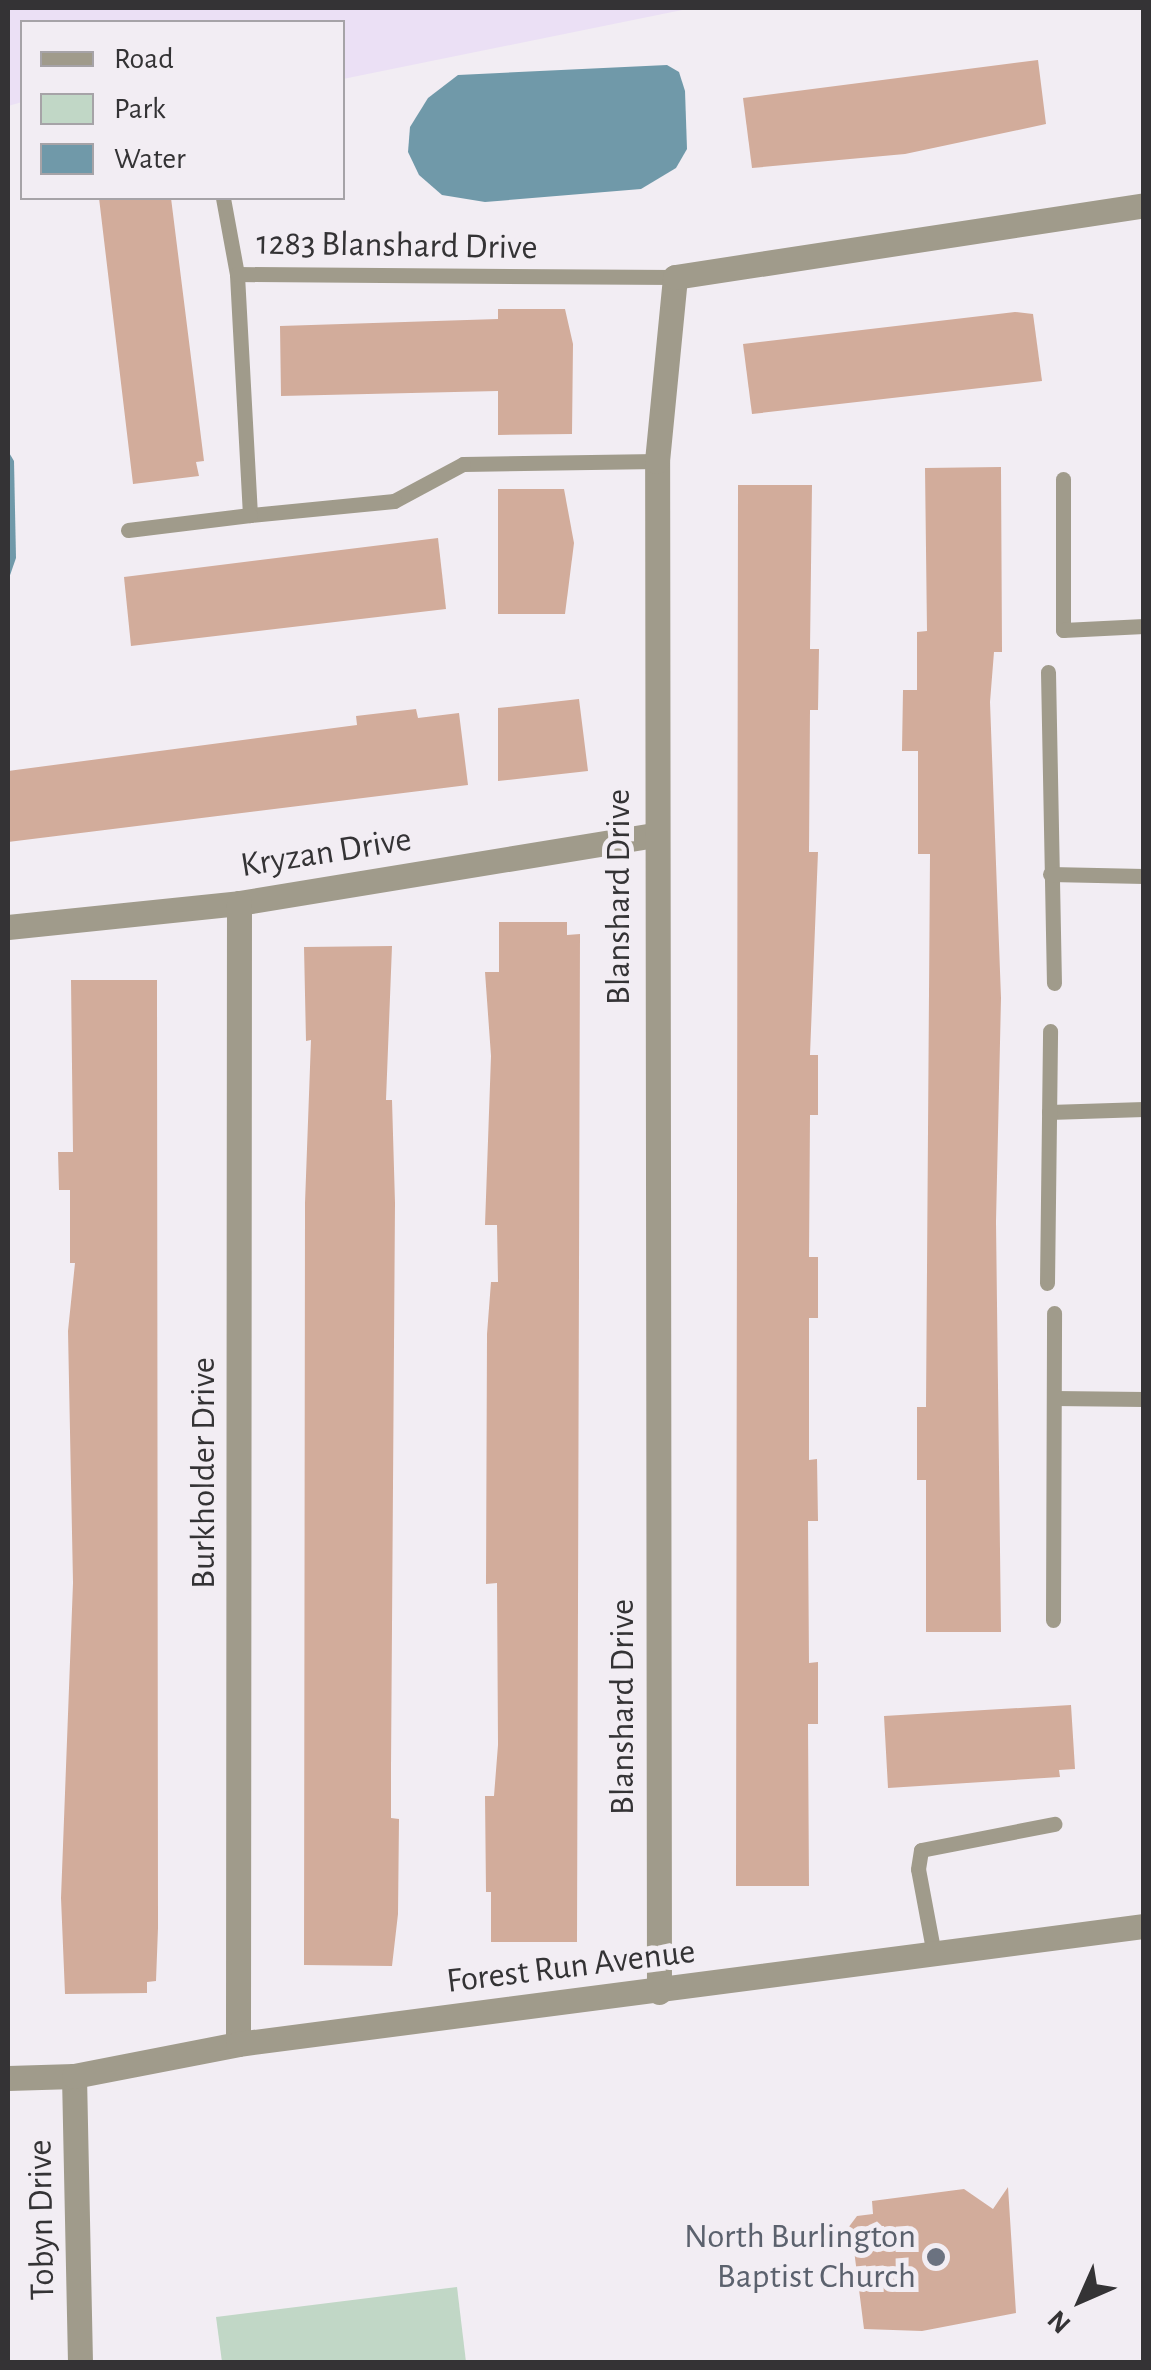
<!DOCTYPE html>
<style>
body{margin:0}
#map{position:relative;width:1151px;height:2370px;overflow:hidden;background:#f2edf3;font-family:"Alegreya Sans",sans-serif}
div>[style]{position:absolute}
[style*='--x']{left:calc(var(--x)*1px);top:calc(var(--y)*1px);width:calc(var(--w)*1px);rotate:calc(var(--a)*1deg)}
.commercial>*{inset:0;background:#ebe0f5}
.green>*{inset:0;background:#c1d7c6}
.water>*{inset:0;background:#7099a9}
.building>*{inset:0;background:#d2ac9b}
.service>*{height:15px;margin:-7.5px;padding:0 7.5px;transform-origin:7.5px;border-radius:7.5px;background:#a09b8b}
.minor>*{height:25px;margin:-12.5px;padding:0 12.5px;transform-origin:12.5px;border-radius:12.5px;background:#a09b8b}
.dots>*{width:28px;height:28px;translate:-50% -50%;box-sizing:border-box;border:5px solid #f2edf3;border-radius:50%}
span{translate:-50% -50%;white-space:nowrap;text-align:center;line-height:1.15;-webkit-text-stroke:10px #f2edf3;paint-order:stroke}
.street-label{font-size:35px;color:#343335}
.worship-label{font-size:35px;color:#5b616d}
.right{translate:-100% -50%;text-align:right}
.frame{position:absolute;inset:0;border:10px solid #343335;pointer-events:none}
.legend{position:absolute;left:20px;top:20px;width:325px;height:180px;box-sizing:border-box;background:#f2edf3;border:2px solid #a6a3a7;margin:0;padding:12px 18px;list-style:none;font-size:30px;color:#343335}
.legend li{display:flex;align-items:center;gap:20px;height:50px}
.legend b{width:50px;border:2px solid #a6a3a7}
.north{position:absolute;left:1031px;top:2250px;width:100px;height:100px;-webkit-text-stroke:8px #f2edf3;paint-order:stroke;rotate:225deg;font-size:28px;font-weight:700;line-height:40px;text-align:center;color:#343335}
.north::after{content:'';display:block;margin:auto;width:35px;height:45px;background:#343335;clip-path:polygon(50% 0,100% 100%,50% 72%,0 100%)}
</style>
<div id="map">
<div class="commercial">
<div style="clip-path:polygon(8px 8px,692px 8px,343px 79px,342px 22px,22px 22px,22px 102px,8px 106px)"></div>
</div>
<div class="green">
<div style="clip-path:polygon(457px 2287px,466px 2362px,222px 2362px,216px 2317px)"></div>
</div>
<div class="water">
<div style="clip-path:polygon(667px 65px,679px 72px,685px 91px,687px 149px,676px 168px,641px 189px,485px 202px,442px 195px,419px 175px,408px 152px,410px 127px,428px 98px,458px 75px)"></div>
<div style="clip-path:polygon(8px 451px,14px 461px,16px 558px,8px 581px)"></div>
</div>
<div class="building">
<div style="clip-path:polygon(1038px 60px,1046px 124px,905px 154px,752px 168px,743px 98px)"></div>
<div style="clip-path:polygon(99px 198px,171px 198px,204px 461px,196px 462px,199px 476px,133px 484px)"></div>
<div style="clip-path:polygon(498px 309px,565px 309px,573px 344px,572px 434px,498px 435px,498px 391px,281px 396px,280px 326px,498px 319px)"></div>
<div style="clip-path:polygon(1015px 312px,1033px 314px,1042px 381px,752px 414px,743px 344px)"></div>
<div style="clip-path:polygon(1001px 467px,1002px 652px,994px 652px,990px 702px,1001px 998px,996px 1222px,1001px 1632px,926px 1632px,926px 1480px,917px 1480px,917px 1407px,926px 1407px,930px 854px,918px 854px,918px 751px,902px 751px,903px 690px,917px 690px,917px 632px,927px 631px,925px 468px)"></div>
<div style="clip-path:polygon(738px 485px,812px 485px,810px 649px,819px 649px,818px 710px,810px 710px,809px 852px,818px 852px,810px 1055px,818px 1055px,818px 1115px,810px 1115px,809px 1257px,818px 1257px,818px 1318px,809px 1318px,809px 1460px,817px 1459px,818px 1521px,808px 1521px,809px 1663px,818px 1662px,818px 1724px,808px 1724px,809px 1886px,736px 1886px)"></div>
<div style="clip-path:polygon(498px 489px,564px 489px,574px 543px,565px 614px,498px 614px)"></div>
<div style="clip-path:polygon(438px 538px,446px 609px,131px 646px,124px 577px)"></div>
<div style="clip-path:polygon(579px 699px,588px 771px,498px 781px,498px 708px)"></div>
<div style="clip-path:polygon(416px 709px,418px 718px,459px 713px,468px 785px,8px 842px,8px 771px,357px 725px,356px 716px)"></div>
<div style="clip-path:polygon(499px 922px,567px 922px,567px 935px,580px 934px,577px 1942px,491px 1942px,491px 1892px,486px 1892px,485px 1796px,494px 1796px,498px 1745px,497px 1583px,486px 1584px,487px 1334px,491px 1282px,498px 1282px,497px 1225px,485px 1225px,491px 1056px,485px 972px,499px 972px)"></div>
<div style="clip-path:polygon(392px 946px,386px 1100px,392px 1100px,395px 1203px,391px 1768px,391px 1818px,399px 1819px,398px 1914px,392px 1966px,304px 1965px,305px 1203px,311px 1040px,306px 1041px,304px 947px)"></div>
<div style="clip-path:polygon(71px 980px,157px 980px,158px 1928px,156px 1981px,147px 1982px,147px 1993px,65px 1994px,61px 1898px,73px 1583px,68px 1331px,75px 1263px,70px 1263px,70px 1190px,59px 1190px,58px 1152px,73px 1152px)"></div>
<div style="clip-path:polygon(1071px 1705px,1075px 1769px,1059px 1770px,1060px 1777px,888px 1788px,884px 1716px)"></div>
<div style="clip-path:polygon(1008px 2187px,1016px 2313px,922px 2331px,864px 2329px,854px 2250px,830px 2252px,857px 2216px,873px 2214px,872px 2201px,964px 2189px,993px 2209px)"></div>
</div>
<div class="service">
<div style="--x:223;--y:198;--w:77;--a:79.6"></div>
<div style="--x:657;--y:461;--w:194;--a:179.1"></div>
<div style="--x:463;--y:464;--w:78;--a:151.8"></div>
<div style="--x:394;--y:501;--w:145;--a:174.4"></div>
<div style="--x:250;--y:515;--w:241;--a:-93.1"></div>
<div style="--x:237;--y:274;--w:438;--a:0.4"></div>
<div style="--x:1063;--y:479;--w:151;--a:90"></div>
<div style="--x:1063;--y:630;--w:81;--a:-2.8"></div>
<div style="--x:128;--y:530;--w:123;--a:-7"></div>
<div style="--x:1048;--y:672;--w:311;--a:88.9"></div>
<div style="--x:1050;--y:874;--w:94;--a:1.2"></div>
<div style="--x:1049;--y:1112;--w:95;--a:-1.8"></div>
<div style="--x:1047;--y:1283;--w:252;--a:-89.3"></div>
<div style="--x:1054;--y:1398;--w:90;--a:0.6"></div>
<div style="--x:1053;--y:1620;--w:307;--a:-89.8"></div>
<div style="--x:933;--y:1949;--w:81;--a:-100.6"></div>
<div style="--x:918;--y:1869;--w:19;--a:-81"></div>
<div style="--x:921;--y:1850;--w:136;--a:-11.1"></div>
</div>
<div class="minor">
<div style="--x:8;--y:927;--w:232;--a:-5.9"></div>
<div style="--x:239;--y:903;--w:420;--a:-9.3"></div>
<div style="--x:659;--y:1992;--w:1531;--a:-90.07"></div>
<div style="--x:657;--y:461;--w:185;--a:-84.4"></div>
<div style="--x:675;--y:277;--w:474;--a:-8.7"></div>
<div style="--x:238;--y:2044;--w:1141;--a:-89.95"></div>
<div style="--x:74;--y:2076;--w:286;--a:88.8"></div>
<div style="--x:8;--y:2078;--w:66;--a:-1.7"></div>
<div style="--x:74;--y:2076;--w:167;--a:-11"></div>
<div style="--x:238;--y:2044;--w:914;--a:-7.42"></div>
</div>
<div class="dots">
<div style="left:936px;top:2257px;background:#6b7280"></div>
</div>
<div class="street-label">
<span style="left:397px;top:246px;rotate:1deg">1283 Blanshard Drive</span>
<span style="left:326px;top:853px;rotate:-9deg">Kryzan Drive</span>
<span style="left:619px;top:897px;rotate:-90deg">Blanshard Drive</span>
<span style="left:204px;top:1473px;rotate:-90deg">Burkholder Drive</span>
<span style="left:623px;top:1707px;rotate:-90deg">Blanshard Drive</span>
<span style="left:571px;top:1967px;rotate:-7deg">Forest Run Avenue</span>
<span style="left:42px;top:2220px;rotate:-91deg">Tobyn Drive</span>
</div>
<div class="worship-label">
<span class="right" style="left:916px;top:2257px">North Burlington<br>Baptist Church</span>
</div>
<div class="frame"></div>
<ul class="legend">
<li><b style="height:12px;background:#a09b8b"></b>Road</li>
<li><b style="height:28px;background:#c1d7c6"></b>Park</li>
<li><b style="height:28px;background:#7099a9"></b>Water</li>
</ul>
<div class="north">N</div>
</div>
